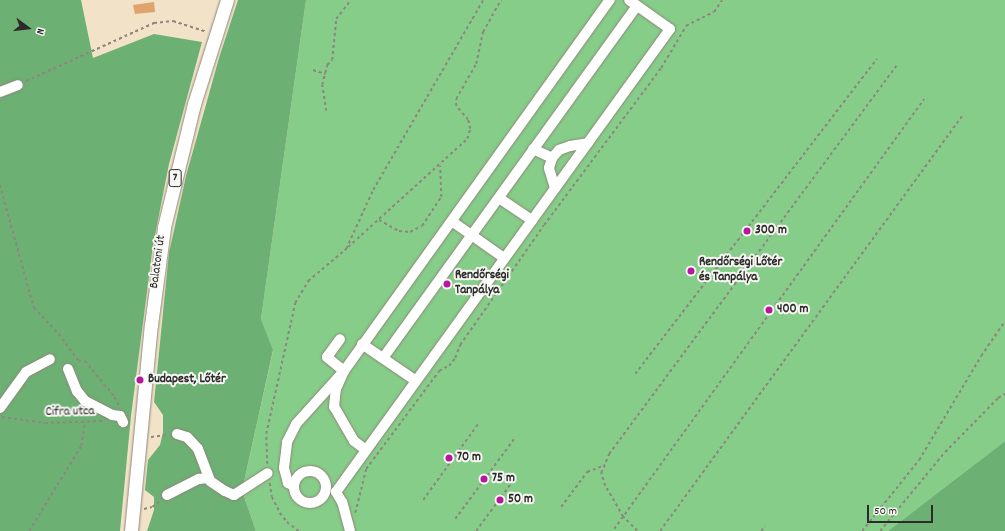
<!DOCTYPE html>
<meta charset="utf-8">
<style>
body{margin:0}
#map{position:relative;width:1005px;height:531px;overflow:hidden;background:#f2e2c8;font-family:Dekko,sans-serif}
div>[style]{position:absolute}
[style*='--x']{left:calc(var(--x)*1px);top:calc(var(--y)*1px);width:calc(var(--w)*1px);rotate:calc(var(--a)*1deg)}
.green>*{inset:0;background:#85cd88}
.forest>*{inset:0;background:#6cb074}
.building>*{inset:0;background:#dea46c}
.path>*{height:1.5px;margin-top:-0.75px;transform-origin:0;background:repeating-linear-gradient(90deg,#8e867a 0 3px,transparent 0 6px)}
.roads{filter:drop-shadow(0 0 1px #8e867a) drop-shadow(0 0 1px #8e867a)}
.minor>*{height:10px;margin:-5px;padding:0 5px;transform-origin:5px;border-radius:5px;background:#fff}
.minor>.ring{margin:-5px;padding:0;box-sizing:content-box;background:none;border:10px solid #fff;border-radius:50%}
.major>*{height:13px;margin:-6.5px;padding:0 6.5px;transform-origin:6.5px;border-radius:6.5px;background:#fff}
.dots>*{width:11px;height:11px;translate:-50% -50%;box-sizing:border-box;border:2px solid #f6f6f2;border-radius:50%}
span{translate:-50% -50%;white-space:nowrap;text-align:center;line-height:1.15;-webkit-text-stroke:4px #f6f6f2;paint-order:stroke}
.shield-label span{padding:1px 3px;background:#f6f6f2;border:1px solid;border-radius:3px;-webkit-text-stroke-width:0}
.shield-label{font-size:12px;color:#2b2b2b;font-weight:700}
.poi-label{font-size:13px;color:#2b2b2b;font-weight:700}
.left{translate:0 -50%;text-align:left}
.street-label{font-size:13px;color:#2b2b2b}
.north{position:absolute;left:8px;top:8px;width:40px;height:40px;-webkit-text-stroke:3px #f6f6f2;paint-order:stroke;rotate:105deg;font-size:11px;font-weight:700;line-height:16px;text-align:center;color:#2b2b2b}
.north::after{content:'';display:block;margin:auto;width:14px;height:18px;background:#2b2b2b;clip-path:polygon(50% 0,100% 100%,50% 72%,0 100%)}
.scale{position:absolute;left:867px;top:505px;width:66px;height:18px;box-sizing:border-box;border:2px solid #2b2b2b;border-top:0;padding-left:5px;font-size:12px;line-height:14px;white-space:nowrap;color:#2b2b2b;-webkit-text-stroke:3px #f6f6f2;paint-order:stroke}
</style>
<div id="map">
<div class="green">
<div style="clip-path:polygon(306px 0,1005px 0,1005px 441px,888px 531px,256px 531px,242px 491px,273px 351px,261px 319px)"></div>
</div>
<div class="forest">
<div style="clip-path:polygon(0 0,81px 0,93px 58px,154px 34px,202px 42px,169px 164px,153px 245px,131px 416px,120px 531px,0 531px)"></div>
<div style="clip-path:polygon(238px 0,306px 0,261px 319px,273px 350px,242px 491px,256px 531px,147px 531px,154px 510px,154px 497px,145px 490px,148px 460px,160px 445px,163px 432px,163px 415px,154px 402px,169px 253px,186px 176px,219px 58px)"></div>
<div style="clip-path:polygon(1005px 441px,1005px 531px,888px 531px)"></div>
</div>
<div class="building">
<div style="clip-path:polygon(154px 2px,155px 12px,135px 14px,133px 5px)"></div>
</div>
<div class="path">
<div style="--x:313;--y:70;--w:13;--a:18"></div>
<div style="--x:26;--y:81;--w:141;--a:-24.4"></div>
<div style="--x:154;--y:23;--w:19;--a:-6"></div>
<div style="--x:173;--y:21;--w:35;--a:18"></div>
<div style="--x:326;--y:111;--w:26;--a:-99"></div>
<div style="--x:322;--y:85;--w:21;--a:-76"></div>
<div style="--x:327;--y:65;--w:7;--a:-45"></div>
<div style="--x:332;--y:60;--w:41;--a:-84.4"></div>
<div style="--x:336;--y:19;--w:24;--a:-52"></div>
<div style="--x:0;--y:185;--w:128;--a:74.5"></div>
<div style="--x:34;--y:308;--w:36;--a:46"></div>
<div style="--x:59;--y:334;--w:32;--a:54"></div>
<div style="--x:78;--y:360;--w:7;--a:8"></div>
<div style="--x:85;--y:361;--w:47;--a:50.2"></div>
<div style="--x:115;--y:397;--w:10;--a:66"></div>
<div style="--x:379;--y:220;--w:23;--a:29"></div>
<div style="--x:399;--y:231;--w:11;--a:5"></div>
<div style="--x:410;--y:232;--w:13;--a:-27"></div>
<div style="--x:422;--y:226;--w:35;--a:-57"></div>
<div style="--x:441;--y:197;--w:31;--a:-92"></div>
<div style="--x:348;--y:247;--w:161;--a:-42.2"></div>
<div style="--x:467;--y:139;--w:10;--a:-73"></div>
<div style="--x:470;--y:129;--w:9;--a:-103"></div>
<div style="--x:468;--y:120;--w:18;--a:-131"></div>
<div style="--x:456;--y:106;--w:7;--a:-90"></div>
<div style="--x:456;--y:99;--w:40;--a:-60.3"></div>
<div style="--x:476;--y:64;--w:33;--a:-78"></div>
<div style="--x:483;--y:32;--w:37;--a:-61"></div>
<div style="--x:635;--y:374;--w:397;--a:-52.5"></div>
<div style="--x:2;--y:417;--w:43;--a:7.9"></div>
<div style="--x:45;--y:423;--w:58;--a:-2"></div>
<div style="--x:151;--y:437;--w:16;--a:-7"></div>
<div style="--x:267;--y:464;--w:30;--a:-92"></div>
<div style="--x:266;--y:434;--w:134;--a:-77.5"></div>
<div style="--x:295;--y:303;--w:26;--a:-59"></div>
<div style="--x:308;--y:281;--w:50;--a:-40.1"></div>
<div style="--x:346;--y:249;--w:65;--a:-65.4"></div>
<div style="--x:373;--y:190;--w:220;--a:-59.9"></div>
<div style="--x:270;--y:483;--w:14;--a:82"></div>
<div style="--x:272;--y:497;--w:18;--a:63"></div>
<div style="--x:280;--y:513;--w:11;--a:52"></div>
<div style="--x:287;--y:522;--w:15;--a:37"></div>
<div style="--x:423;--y:500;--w:94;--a:-54.1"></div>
<div style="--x:561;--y:507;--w:44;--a:-53.4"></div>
<div style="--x:587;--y:472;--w:17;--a:-21"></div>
<div style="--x:144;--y:509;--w:8;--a:-14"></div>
<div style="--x:152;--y:507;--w:10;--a:-37"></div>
<div style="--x:355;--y:513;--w:45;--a:-76"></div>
<div style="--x:366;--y:469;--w:122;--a:-53.3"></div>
<div style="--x:439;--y:371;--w:11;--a:-27"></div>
<div style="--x:449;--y:366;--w:10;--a:-53"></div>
<div style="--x:455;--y:358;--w:14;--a:-69"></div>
<div style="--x:460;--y:345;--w:146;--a:-55"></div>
<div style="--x:544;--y:225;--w:196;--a:-53.3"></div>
<div style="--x:661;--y:68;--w:49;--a:-59.2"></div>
<div style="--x:686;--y:26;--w:31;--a:-27"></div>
<div style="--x:714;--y:12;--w:14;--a:-56"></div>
<div style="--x:455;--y:519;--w:99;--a:-53.6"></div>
<div style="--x:614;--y:529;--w:530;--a:-54.21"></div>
<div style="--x:29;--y:531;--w:100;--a:-58.5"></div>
<div style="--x:81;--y:446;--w:24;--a:-81"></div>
<div style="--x:476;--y:531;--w:61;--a:-53.7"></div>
<div style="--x:637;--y:531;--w:20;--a:-135"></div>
<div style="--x:623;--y:517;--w:36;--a:-120"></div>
<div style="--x:605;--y:486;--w:14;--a:-107"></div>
<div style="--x:601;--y:473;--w:21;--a:-67"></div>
<div style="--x:609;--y:454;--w:485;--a:-53.5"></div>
<div style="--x:660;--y:531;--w:513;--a:-53.96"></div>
<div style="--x:761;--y:531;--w:6;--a:-51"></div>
<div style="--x:862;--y:531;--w:91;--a:-51.2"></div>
<div style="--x:919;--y:460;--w:121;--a:-59.2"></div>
<div style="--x:981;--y:356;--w:42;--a:-55.6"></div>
<div style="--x:880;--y:531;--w:102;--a:-50.6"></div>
<div style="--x:945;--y:452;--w:76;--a:-45.5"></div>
<div style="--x:998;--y:398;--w:8;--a:-30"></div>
</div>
<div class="roads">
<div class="minor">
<div style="--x:0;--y:92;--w:19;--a:-21"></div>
<div style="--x:533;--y:149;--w:21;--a:25"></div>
<div style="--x:555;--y:188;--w:21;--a:-107"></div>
<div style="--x:549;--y:168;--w:10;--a:-73"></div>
<div style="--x:552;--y:158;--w:11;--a:-49"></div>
<div style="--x:559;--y:150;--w:12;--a:-20"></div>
<div style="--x:570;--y:146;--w:18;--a:-9"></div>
<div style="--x:499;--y:198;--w:40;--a:34"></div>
<div style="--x:453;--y:222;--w:62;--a:35.2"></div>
<div style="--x:362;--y:344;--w:65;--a:34.4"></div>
<div style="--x:383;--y:358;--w:434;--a:-54.2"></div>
<div style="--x:68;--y:369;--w:24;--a:68"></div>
<div style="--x:77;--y:391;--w:13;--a:51"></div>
<div style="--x:85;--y:401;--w:30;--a:27"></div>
<div style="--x:112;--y:415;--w:8;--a:7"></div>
<div style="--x:120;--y:416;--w:7;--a:63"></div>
<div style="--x:0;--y:408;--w:44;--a:-54.2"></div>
<div style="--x:26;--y:372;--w:27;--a:-28"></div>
<div style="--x:177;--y:434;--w:10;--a:17"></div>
<div style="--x:187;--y:437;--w:16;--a:47"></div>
<div style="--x:198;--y:449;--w:34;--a:69"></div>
<div style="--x:210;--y:481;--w:18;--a:34"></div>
<div style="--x:225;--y:491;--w:10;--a:24"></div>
<div style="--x:234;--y:495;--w:40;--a:-32.9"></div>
<div style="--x:366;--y:450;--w:15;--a:-143"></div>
<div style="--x:354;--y:441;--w:39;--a:-120"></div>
<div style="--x:334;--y:407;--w:18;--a:-84"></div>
<div style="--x:336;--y:389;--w:20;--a:-66"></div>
<div style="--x:344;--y:371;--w:457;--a:-54.4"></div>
<div class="ring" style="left:294px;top:471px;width:22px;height:22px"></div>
<div style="--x:294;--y:486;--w:7;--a:-153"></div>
<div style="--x:288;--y:483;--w:16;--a:-105"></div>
<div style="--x:284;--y:468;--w:26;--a:-83"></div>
<div style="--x:287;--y:442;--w:20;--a:-63"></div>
<div style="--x:296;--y:424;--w:72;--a:-47.8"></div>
<div style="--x:344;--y:371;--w:22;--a:-141"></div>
<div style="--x:327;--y:357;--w:22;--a:-54"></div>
<div style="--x:167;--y:495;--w:36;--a:-27"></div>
<div style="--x:199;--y:479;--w:9;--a:-6"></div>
<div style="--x:350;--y:531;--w:30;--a:-105"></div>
<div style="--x:342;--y:502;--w:12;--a:-121"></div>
<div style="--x:336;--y:492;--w:571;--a:-54.19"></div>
<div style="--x:670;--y:29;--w:50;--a:-144.7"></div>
</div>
<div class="major">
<div style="--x:131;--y:531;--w:207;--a:-84.5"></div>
<div style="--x:151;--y:325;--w:99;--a:-82.4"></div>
<div style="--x:164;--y:227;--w:127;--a:-76.3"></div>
<div style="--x:194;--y:104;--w:109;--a:-72.4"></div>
</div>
</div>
<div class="dots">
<div style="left:747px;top:231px;background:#b5179e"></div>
<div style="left:691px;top:271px;background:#b5179e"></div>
<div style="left:447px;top:284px;background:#b5179e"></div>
<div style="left:769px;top:310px;background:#b5179e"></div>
<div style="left:140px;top:380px;background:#b5179e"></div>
<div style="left:449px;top:458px;background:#b5179e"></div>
<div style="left:484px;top:479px;background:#b5179e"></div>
<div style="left:500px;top:500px;background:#b5179e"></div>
</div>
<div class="shield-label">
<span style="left:175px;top:178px">7</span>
</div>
<div class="poi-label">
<span class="left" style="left:755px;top:231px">300 m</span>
<span class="left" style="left:699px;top:271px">Rendőrségi Lőtér<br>és Tanpálya</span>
<span class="left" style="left:455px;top:284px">Rendőrségi<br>Tanpálya</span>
<span class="left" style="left:777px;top:310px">400 m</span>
<span class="left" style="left:148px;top:380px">Budapest, Lőtér</span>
<span class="left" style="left:457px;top:458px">70 m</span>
<span class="left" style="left:492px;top:479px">75 m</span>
<span class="left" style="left:508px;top:500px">50 m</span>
</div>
<div class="street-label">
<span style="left:159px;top:262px;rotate:-82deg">Balatoni út</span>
<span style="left:70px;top:413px;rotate:-1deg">Cifra utca</span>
</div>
<div class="north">N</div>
<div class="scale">50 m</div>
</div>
